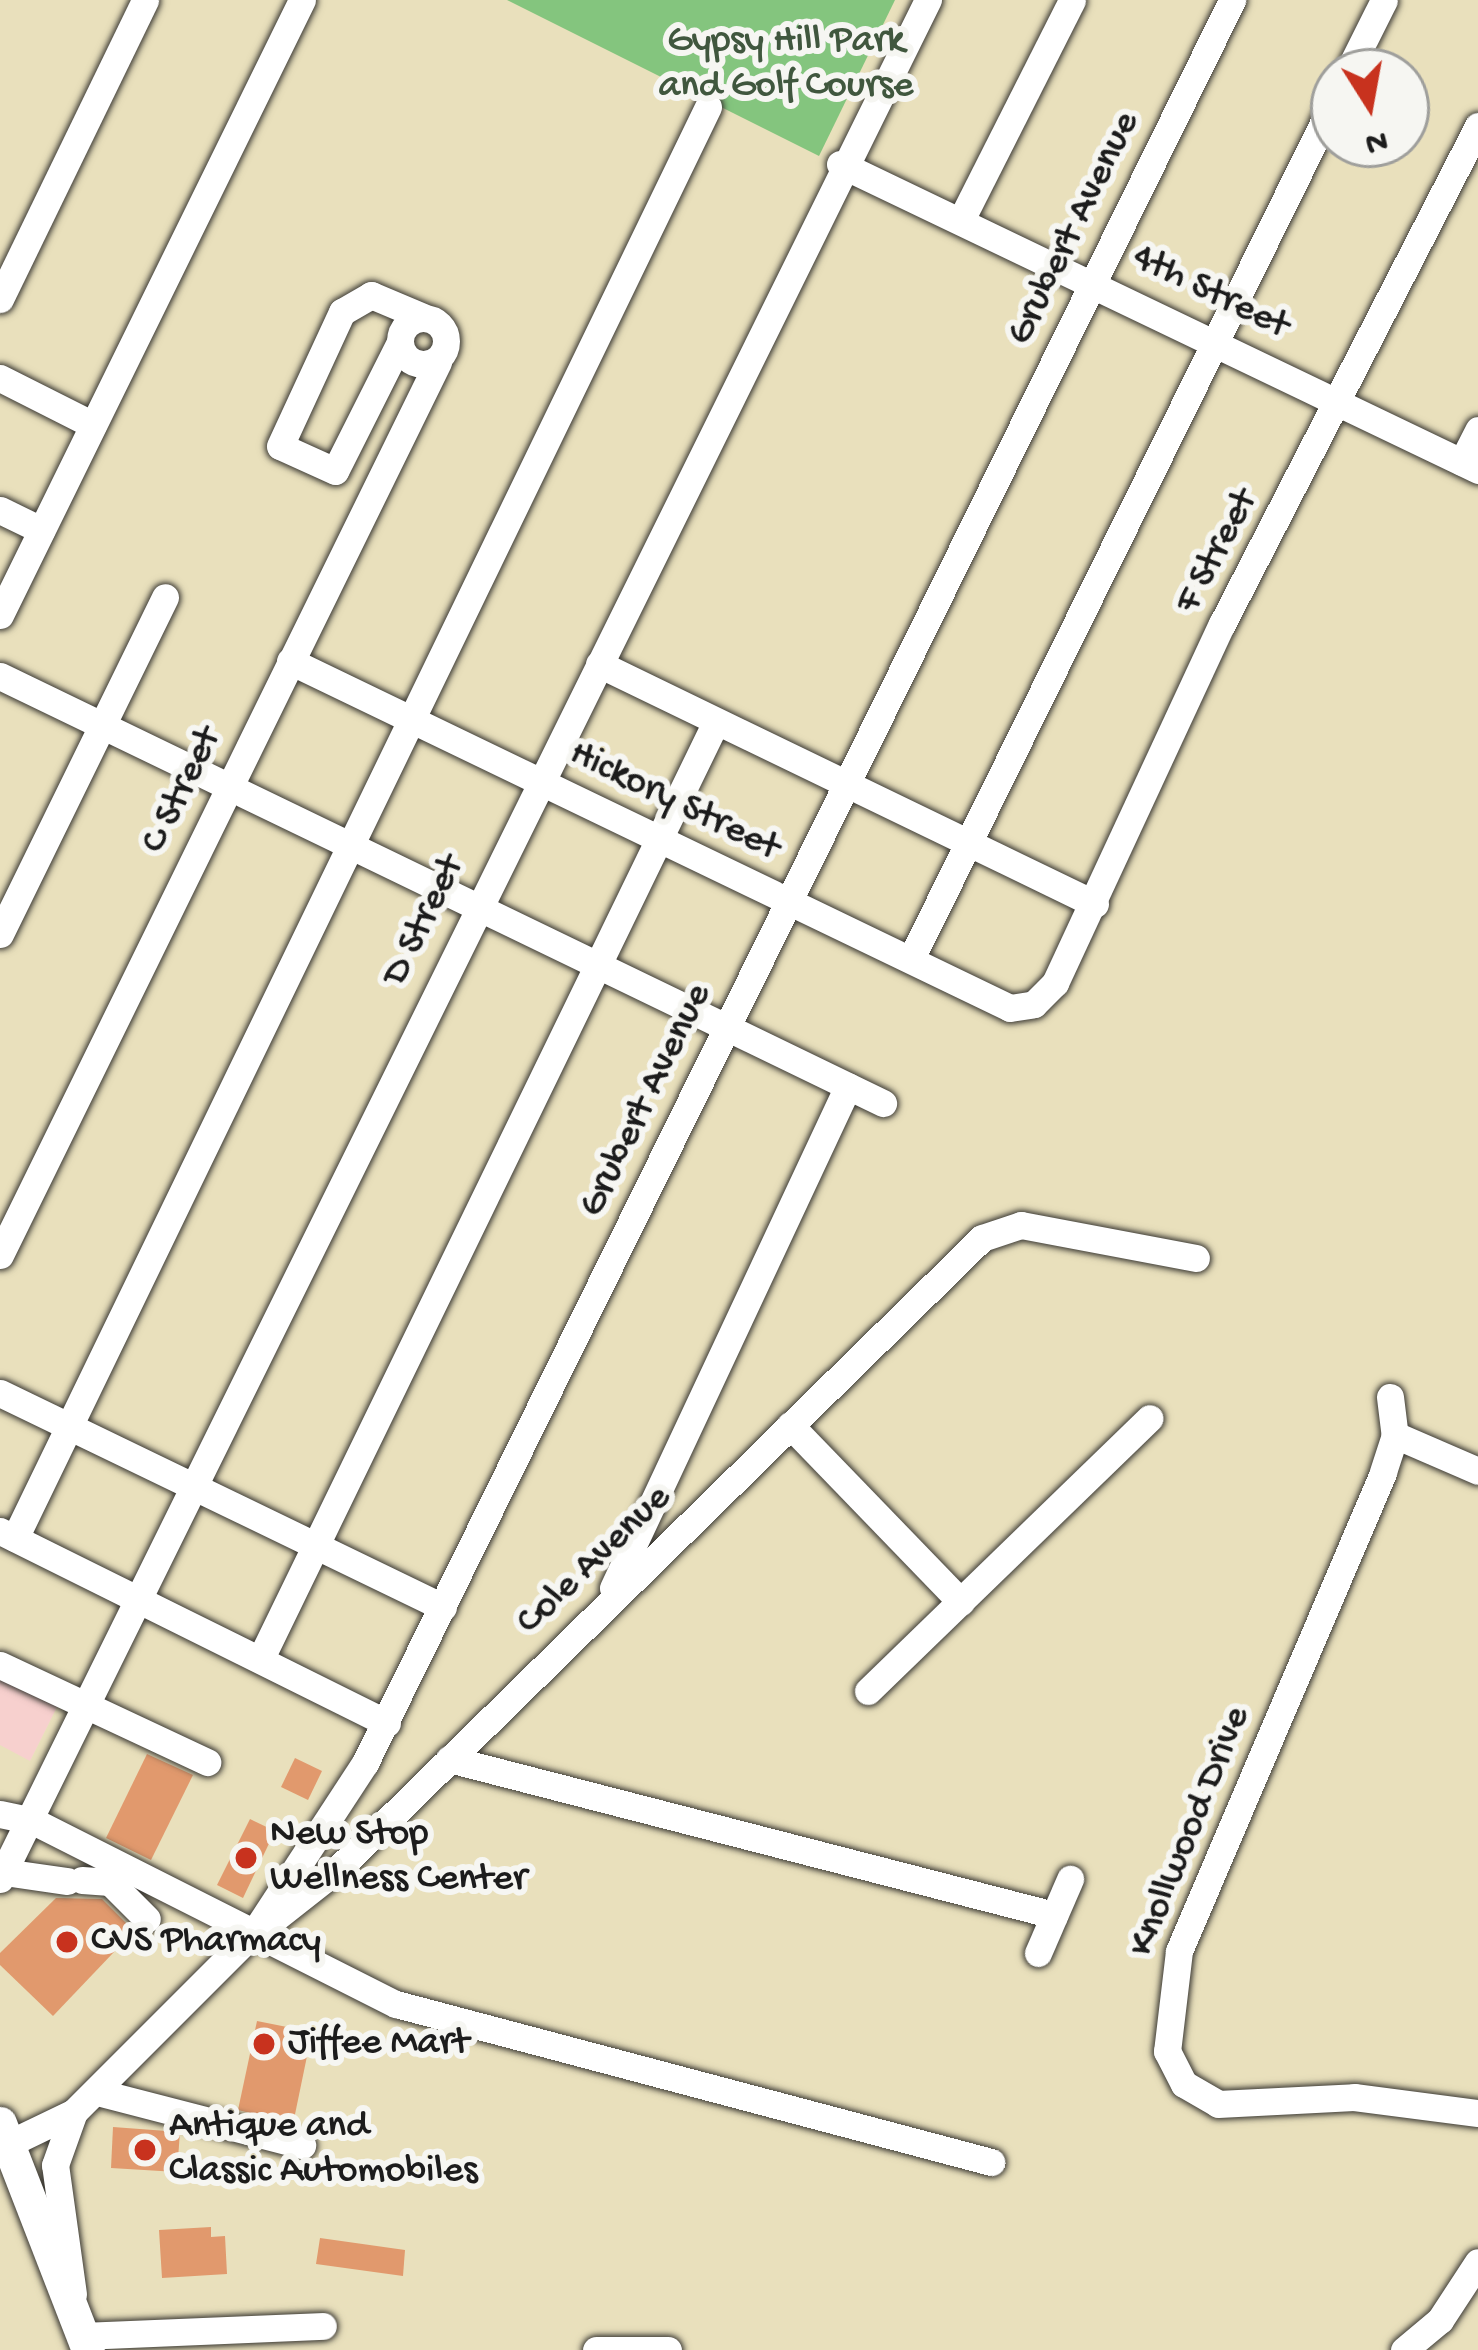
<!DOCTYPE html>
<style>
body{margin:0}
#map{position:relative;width:1478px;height:2350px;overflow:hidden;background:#e9e0bc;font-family:"Gochi Hand",sans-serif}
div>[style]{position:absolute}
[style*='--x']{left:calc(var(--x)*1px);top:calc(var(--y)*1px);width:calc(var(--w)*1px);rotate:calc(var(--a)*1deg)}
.built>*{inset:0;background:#f7d0ce}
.green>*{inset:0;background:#84c57e}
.building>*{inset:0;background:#e1996d}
.roads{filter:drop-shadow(0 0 3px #3b3934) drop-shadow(0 0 3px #3b3934)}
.minor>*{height:27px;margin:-13.5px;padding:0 13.5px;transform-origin:13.5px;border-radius:13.5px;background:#fff}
.minor>.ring{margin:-13.5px;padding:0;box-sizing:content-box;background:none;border:27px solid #fff;border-radius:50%}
.major>*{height:33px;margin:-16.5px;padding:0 16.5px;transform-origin:16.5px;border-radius:16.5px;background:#fff}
.dots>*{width:33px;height:33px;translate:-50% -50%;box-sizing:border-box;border:6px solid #f6f6f2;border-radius:50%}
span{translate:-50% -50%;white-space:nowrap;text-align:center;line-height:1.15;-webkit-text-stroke:12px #f6f6f2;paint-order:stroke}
.park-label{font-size:39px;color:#40573e}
.street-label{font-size:39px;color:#1c1c1c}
.poi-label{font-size:39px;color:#1c1c1c}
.left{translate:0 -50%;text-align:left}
.north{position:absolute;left:1310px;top:48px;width:120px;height:120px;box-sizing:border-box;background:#f6f6f2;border:3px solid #9f9f9c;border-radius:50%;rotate:169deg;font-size:33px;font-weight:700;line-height:48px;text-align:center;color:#1c1c1c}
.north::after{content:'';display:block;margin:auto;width:42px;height:54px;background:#c8321e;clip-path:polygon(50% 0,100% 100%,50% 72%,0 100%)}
</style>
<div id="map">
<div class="built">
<div style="clip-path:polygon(0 1670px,61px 1699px,30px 1761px,0 1745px)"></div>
</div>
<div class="green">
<div style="clip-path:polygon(507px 0,895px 0,819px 156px)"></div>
</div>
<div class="building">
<div style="clip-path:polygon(147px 1754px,193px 1775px,151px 1860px,106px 1838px)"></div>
<div style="clip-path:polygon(295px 1758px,322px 1771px,308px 1800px,281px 1787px)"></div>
<div style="clip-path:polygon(250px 1819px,275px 1831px,243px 1898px,217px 1885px)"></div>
<div style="clip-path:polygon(56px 1898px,102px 1899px,134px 1931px,53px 2016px,0 1965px,0 1953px)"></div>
<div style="clip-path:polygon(257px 2021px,312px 2032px,293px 2124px,238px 2110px)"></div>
<div style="clip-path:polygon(113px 2127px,180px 2132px,177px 2172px,111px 2168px)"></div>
<div style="clip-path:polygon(211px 2227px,211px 2237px,225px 2236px,227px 2274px,162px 2278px,159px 2230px)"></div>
<div style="clip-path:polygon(320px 2238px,405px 2250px,403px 2276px,316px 2264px)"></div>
</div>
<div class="roads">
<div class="minor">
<div style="--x:1348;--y:72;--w:80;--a:-63.4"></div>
<div style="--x:840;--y:164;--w:708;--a:25.62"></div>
<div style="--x:961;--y:220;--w:246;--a:-63.2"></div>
<div style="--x:0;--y:299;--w:332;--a:-64.1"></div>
<div class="ring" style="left:400px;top:318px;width:19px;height:19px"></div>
<div style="--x:400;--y:342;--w:144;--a:116.7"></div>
<div style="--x:335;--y:471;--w:60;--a:-155.6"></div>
<div style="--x:280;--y:446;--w:148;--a:-65.2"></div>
<div style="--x:342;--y:312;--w:34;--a:-30"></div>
<div style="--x:371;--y:295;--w:56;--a:22.9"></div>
<div style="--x:0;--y:378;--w:104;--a:26.8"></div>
<div style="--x:1462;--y:462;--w:36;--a:-63"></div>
<div style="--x:0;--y:510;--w:46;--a:26"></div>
<div style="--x:0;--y:615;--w:685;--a:-63.85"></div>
<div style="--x:290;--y:661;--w:799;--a:25.73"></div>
<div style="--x:1010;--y:1008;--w:24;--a:-9"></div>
<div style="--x:1034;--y:1004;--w:30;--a:-45"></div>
<div style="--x:1055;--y:983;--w:396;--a:-65.1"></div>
<div style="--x:1222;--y:624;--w:560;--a:-62.79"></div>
<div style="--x:599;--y:664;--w:551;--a:25.82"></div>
<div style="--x:0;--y:676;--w:981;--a:25.81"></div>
<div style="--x:0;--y:934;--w:375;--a:-63.9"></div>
<div style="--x:911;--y:959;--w:957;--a:-63.76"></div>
<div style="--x:0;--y:1255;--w:995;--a:-63.87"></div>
<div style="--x:0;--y:1393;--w:492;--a:25.8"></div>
<div style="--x:1390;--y:1397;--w:38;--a:83"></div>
<div style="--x:1395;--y:1435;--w:40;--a:108"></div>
<div style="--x:1383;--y:1473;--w:520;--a:113.11"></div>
<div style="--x:1179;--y:1951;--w:101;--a:96.8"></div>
<div style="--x:1167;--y:2051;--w:37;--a:63"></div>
<div style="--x:1184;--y:2084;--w:39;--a:30"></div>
<div style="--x:1218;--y:2104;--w:136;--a:-2.9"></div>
<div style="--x:1354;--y:2097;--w:125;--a:7.4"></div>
<div style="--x:790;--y:1425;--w:246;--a:46"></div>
<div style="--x:1395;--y:1435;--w:90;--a:23.4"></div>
<div style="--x:0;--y:1531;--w:432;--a:26.4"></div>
<div style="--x:15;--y:1538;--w:1590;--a:-64.16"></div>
<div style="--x:613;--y:1588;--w:554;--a:-64.91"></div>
<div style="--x:261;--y:1658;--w:1041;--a:-64.08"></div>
<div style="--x:0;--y:1665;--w:229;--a:25.1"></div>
<div style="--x:868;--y:1691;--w:392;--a:-44.1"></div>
<div style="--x:449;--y:1759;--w:625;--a:14.46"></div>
<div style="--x:0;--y:1814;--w:34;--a:12"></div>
<div style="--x:33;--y:1821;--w:407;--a:26.8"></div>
<div style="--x:396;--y:2004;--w:616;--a:14.87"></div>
<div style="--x:4;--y:1872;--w:64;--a:8.1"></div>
<div style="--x:0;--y:1879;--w:2096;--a:-63.72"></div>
<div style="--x:82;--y:1880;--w:28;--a:4"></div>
<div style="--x:110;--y:1882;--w:52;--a:45"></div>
<div style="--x:274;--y:1919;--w:85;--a:-38.3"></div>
<div style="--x:341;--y:1866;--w:897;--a:-44.41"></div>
<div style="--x:982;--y:1238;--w:41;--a:-18.4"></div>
<div style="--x:1021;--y:1225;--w:178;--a:10.7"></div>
<div style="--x:1038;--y:1953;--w:81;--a:-66.6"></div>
<div style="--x:97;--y:2092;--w:212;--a:14.5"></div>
<div style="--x:10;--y:2143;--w:71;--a:-25.8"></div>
<div style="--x:74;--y:2112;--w:256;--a:-45"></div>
<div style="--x:255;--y:1931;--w:201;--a:-56.8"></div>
<div style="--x:365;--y:1763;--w:1965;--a:-63.81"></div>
<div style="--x:73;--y:2294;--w:130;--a:-97.9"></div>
<div style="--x:55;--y:2165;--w:56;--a:-70.3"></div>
<div style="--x:83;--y:2336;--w:240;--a:-2.4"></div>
<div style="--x:596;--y:2350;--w:72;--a:0"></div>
<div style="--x:1404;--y:2350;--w:47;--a:-39.8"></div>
<div style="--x:1440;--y:2320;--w:69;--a:-56.8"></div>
</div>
<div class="major">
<div style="--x:0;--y:2123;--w:243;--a:68.8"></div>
</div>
</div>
<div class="dots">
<div style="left:246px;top:1858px;background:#c8321e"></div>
<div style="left:67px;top:1942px;background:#c8321e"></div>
<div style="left:264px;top:2044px;background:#c8321e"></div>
<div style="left:145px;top:2150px;background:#c8321e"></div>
</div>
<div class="park-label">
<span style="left:786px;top:65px">Gypsy Hill Park<br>and Golf Course</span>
</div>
<div class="street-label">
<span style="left:1075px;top:229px;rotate:-64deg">Grubert Avenue</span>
<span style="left:1210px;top:293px;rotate:26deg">4th Street</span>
<span style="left:1218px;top:552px;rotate:-62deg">F Street</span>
<span style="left:183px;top:791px;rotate:-64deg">C Street</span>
<span style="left:674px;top:802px;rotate:26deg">Hickory Street</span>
<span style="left:425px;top:921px;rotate:-64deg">D Street</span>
<span style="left:647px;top:1101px;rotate:-64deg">Grubert Avenue</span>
<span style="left:595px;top:1561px;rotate:-44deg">Cole Avenue</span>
<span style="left:1191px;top:1832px;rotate:-68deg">Knollwood Drive</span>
</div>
<div class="poi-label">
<span class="left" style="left:270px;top:1858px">New Stop<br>Wellness Center</span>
<span class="left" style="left:91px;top:1942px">CVS Pharmacy</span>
<span class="left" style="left:288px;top:2044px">Jiffee Mart</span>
<span class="left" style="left:169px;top:2150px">Antique and<br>Classic Automobiles</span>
</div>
<div class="north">N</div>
</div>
